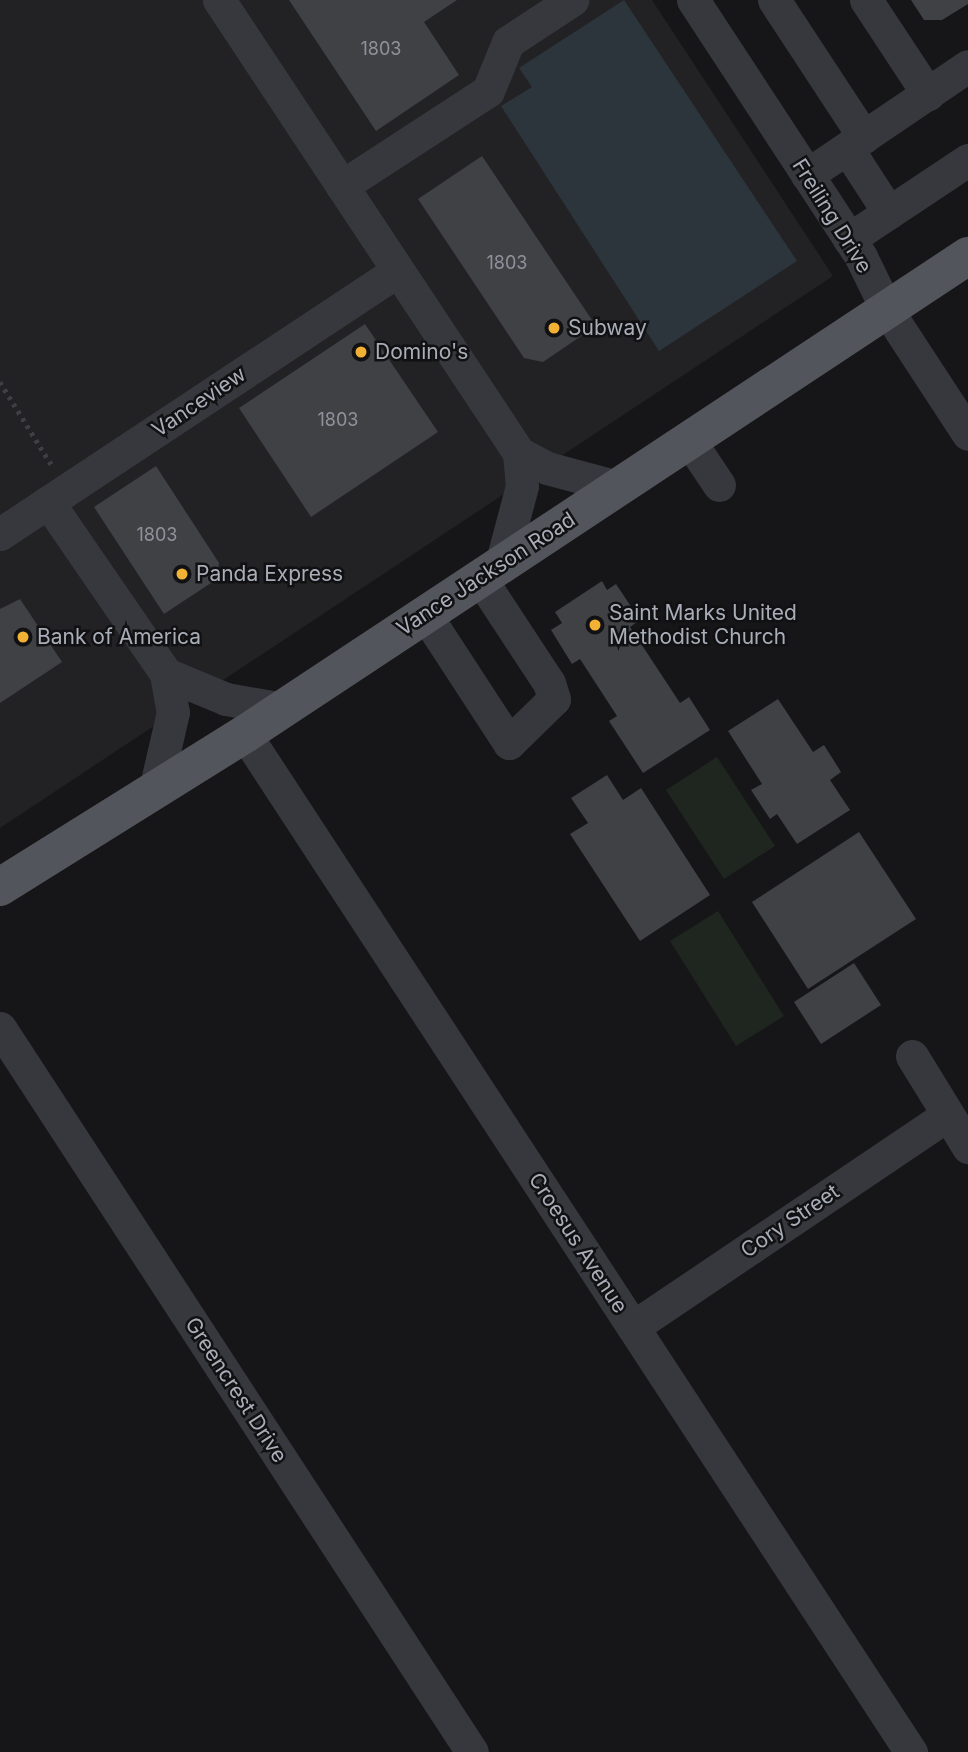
<!DOCTYPE html>
<style>
body{margin:0}
#map{position:relative;width:968px;height:1752px;overflow:hidden;background:#161618;font-family:Inter,sans-serif}
div>[style]{position:absolute}
[style*='--x']{left:calc(var(--x)*1px);top:calc(var(--y)*1px);width:calc(var(--w)*1px);rotate:calc(var(--a)*1deg)}
.built>*{inset:0;background:#222225}
.green>*{inset:0;background:#1e261f}
.water>*{inset:0;background:#2c353c}
.building>*{inset:0;background:#404145}
.path>*{height:4.5px;margin-top:-2.25px;transform-origin:0;background:repeating-linear-gradient(90deg,#3d3f44 0 3.5px,transparent 0 8.5px)}
.minor>*{height:33px;margin:-16.5px;padding:0 16.5px;transform-origin:16.5px;border-radius:16.5px;background:#37383d}
.major>*{height:38px;margin:-19px;padding:0 19px;transform-origin:19px;border-radius:19px;background:#53555c}
.dots>*{width:19px;height:19px;translate:-50% -50%;box-sizing:border-box;border:4px solid #111113;border-radius:50%}
span{translate:-50% -50%;white-space:nowrap;text-align:center;line-height:1.15;-webkit-text-stroke:5px #111113;paint-order:stroke}
.number-label{font-size:18px;color:#8e929b}
.number-label span{-webkit-text-stroke-width:0}
.street-label{font-size:21px;color:#a8adb8}
.poi-label{font-size:21px;color:#a8adb8}
.left{translate:0 -50%;text-align:left}
</style>
<div id="map">
<div class="built">
<div style="clip-path:polygon(0 0,652px 0,833px 276px,0 828px)"></div>
</div>
<div class="green">
<div style="clip-path:polygon(717px 757px,775px 846px,724px 879px,666px 790px)"></div>
<div style="clip-path:polygon(718px 911px,784px 1016px,736px 1046px,670px 941px)"></div>
</div>
<div class="water">
<div style="clip-path:polygon(624px 0,797px 261px,659px 351px,501px 106px,532px 87px,519px 68px)"></div>
</div>
<div class="building">
<div style="clip-path:polygon(289px 0,457px 0,424px 22px,459px 75px,376px 131px)"></div>
<div style="clip-path:polygon(911px 0,968px 0,968px 4px,942px 20px,924px 20px)"></div>
<div style="clip-path:polygon(482px 156px,596px 326px,543px 362px,524px 358px,418px 199px)"></div>
<div style="clip-path:polygon(365px 324px,438px 432px,311px 517px,239px 408px)"></div>
<div style="clip-path:polygon(156px 466px,219px 563px,217px 579px,164px 614px,94px 507px)"></div>
<div style="clip-path:polygon(602px 581px,607px 590px,616px 584px,640px 620px,630px 627px,680px 703px,689px 697px,710px 730px,643px 773px,609px 721px,617px 716px,580px 659px,572px 664px,551px 630px,562px 623px,555px 612px)"></div>
<div style="clip-path:polygon(20px 599px,62px 662px,0 703px,0 609px)"></div>
<div style="clip-path:polygon(778px 699px,813px 752px,824px 745px,841px 772px,830px 780px,850px 810px,797px 844px,777px 814px,770px 819px,751px 790px,762px 784px,728px 731px)"></div>
<div style="clip-path:polygon(607px 775px,623px 800px,641px 788px,710px 895px,640px 941px,570px 834px,588px 823px,571px 798px)"></div>
<div style="clip-path:polygon(859px 832px,916px 919px,808px 989px,752px 902px)"></div>
<div style="clip-path:polygon(854px 963px,881px 1005px,821px 1044px,794px 1002px)"></div>
</div>
<div class="path">
<div style="--x:0;--y:382;--w:97;--a:58.1"></div>
</div>
<div class="minor">
<div style="--x:219;--y:0;--w:543;--a:56.49"></div>
<div style="--x:519;--y:453;--w:33;--a:85"></div>
<div style="--x:522;--y:486;--w:82;--a:104.9"></div>
<div style="--x:693;--y:0;--w:307;--a:56.8"></div>
<div style="--x:861;--y:257;--w:59;--a:63.9"></div>
<div style="--x:887;--y:310;--w:148;--a:56.8"></div>
<div style="--x:774;--y:0;--w:164;--a:56.7"></div>
<div style="--x:866;--y:0;--w:113;--a:56.6"></div>
<div style="--x:847;--y:148;--w:77;--a:57.1"></div>
<div style="--x:807;--y:175;--w:194;--a:-34.1"></div>
<div style="--x:342;--y:186;--w:174;--a:-33.1"></div>
<div style="--x:488;--y:91;--w:53;--a:-67.8"></div>
<div style="--x:508;--y:42;--w:77;--a:-33.3"></div>
<div style="--x:849;--y:239;--w:143;--a:-33.6"></div>
<div style="--x:689;--y:440;--w:54;--a:56.3"></div>
<div style="--x:519;--y:453;--w:32;--a:28"></div>
<div style="--x:547;--y:468;--w:73;--a:15"></div>
<div style="--x:48;--y:502;--w:209;--a:55.5"></div>
<div style="--x:166;--y:674;--w:39;--a:80"></div>
<div style="--x:173;--y:712;--w:80;--a:103"></div>
<div style="--x:0;--y:534;--w:476;--a:-33.5"></div>
<div style="--x:425;--y:614;--w:154;--a:56.9"></div>
<div style="--x:509;--y:743;--w:63;--a:-44.4"></div>
<div style="--x:554;--y:699;--w:17;--a:-107"></div>
<div style="--x:549;--y:683;--w:126;--a:-123.3"></div>
<div style="--x:166;--y:674;--w:65;--a:22.6"></div>
<div style="--x:226;--y:699;--w:58;--a:10"></div>
<div style="--x:245;--y:734;--w:1217;--a:56.81"></div>
<div style="--x:0;--y:1028;--w:864;--a:56.9"></div>
<div style="--x:912;--y:1056;--w:107;--a:58.4"></div>
<div style="--x:633;--y:1327;--w:379;--a:-34"></div>
</div>
<div class="major">
<div style="--x:0;--y:887;--w:289;--a:-32"></div>
<div style="--x:245;--y:734;--w:867;--a:-33.47"></div>
</div>
<div class="dots">
<div style="left:554px;top:328px;background:#f2b134"></div>
<div style="left:361px;top:352px;background:#f2b134"></div>
<div style="left:182px;top:574px;background:#f2b134"></div>
<div style="left:595px;top:625px;background:#f2b134"></div>
<div style="left:23px;top:637px;background:#f2b134"></div>
</div>
<div class="number-label">
<span style="left:381px;top:49px">1803</span>
<span style="left:507px;top:263px">1803</span>
<span style="left:338px;top:420px">1803</span>
<span style="left:157px;top:535px">1803</span>
</div>
<div class="street-label">
<span style="left:832px;top:216px;rotate:58deg">Freiling Drive</span>
<span style="left:199px;top:402px;rotate:-34deg">Vanceview</span>
<span style="left:486px;top:574px;rotate:-33deg">Vance Jackson Road</span>
<span style="left:790px;top:1221px;rotate:-34deg">Cory Street</span>
<span style="left:578px;top:1243px;rotate:57deg">Croesus Avenue</span>
<span style="left:236px;top:1390px;rotate:57deg">Greencrest Drive</span>
</div>
<div class="poi-label">
<span class="left" style="left:568px;top:328px">Subway</span>
<span class="left" style="left:375px;top:352px">Domino's</span>
<span class="left" style="left:196px;top:574px">Panda Express</span>
<span class="left" style="left:609px;top:625px">Saint Marks United<br>Methodist Church</span>
<span class="left" style="left:37px;top:637px">Bank of America</span>
</div>
</div>
